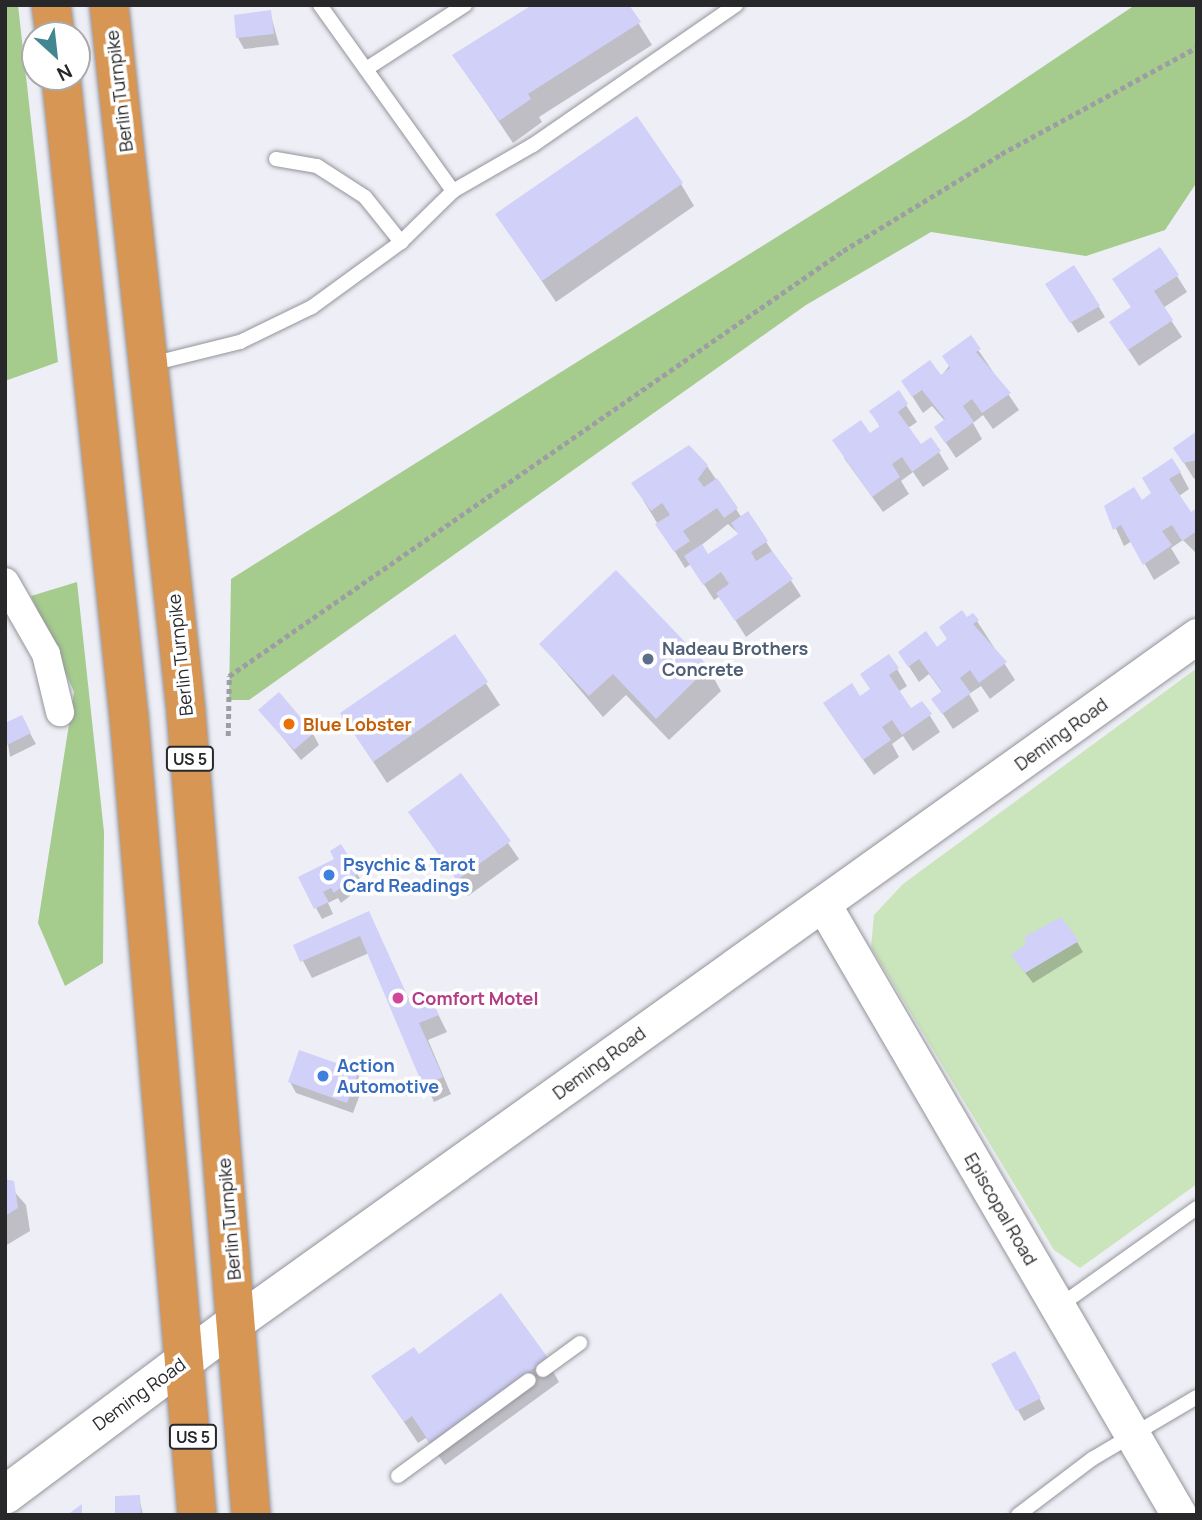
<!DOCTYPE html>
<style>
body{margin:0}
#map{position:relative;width:1202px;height:1520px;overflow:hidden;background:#eeeef6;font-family:Manrope,sans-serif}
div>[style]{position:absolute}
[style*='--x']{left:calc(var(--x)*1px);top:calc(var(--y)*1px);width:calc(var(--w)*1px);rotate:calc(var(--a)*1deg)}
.green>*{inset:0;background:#cae4bb}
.forest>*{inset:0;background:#a5cb8d}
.shadow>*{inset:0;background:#0003}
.building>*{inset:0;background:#d0d0f9}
.path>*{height:4.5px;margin-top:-2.25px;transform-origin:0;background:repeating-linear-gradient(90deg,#9d9da3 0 5px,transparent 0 8.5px)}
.roads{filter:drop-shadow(0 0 2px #94949b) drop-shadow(0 0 2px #94949b)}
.service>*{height:14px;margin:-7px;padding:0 7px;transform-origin:7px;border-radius:7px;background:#fff}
.minor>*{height:28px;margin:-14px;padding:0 14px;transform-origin:14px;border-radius:14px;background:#fff}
.tertiary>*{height:35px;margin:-17.5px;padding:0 17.5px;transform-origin:17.5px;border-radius:17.5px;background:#fff}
.secondary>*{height:38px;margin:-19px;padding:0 19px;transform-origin:19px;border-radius:19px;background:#fff}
.trunk>*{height:38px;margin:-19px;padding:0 19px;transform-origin:19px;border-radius:19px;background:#d79654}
.dots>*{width:19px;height:19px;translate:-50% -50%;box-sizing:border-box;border:4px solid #fff;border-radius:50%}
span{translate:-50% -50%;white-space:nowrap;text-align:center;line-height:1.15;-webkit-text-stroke:7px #fff;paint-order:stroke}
.shield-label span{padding:2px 5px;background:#fff;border:2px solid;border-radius:5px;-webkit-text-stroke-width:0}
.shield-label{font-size:16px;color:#28282b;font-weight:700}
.street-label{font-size:18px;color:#28282b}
.service-label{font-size:18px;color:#4e5e75;font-weight:700}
.left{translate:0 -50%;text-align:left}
.food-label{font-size:18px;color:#c56008;font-weight:700}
.shop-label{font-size:18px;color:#366cbe;font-weight:700}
.hotel-label{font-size:18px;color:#b23c85;font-weight:700}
.frame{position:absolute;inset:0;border:7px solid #28282b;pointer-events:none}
.north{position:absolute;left:21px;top:21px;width:70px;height:70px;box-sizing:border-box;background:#fff;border:2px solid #a9a9aa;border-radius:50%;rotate:153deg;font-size:19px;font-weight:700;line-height:28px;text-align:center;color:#28282b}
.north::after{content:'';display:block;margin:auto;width:24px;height:32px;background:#408790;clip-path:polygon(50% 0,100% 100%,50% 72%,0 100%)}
</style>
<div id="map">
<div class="green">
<div style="clip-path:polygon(1197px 668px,1197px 1184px,1080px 1268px,1054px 1250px,871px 947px,874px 915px,903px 884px)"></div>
</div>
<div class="forest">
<div style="clip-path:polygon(5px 5px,18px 5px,58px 362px,5px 381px)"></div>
<div style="clip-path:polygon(1135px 5px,1197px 5px,1197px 182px,1165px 230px,1086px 256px,931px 232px,806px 305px,249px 700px,229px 700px,231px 579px,968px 117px)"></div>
<div style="clip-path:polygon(77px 582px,104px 832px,103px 963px,65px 986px,38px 923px,74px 692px,31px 596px)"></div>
</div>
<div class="shadow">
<div style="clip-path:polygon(627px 5px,652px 45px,539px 117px,542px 122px,513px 143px,454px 55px)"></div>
<div style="clip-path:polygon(270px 12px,279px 45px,244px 49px,238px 38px)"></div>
<div style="clip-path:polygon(681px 184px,694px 206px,556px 302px,497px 215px)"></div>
<div style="clip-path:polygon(1177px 276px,1187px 292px,1163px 308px,1182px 337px,1139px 366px,1121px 339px,1132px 308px,1124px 296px)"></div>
<div style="clip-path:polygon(1054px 296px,1099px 307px,1105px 317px,1078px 333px)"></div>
<div style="clip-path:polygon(970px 338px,1019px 410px,993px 429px,983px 415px,973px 423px,982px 439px,956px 458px,936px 428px,945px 421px,932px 406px,923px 413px,903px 382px,940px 378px)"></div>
<div style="clip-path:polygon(898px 393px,917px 422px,908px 428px,920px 447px,931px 439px,949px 469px,923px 487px,913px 472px,901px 481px,909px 494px,883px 512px,844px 458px,880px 427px,871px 411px)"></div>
<div style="clip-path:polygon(1197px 433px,1197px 477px,1194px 479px,1175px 448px)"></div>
<div style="clip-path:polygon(evenodd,707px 466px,742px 518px,748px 514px,801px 596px,746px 637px,720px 596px,714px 600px,691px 564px,685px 568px,643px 500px,707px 466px,728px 524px,740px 535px,708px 557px,694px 551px,728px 524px)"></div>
<div style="clip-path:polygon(1180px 472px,1189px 489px,1179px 496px,1191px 514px,1197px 510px,1197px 554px,1183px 540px,1171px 548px,1180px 563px,1154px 580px,1132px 541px,1124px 546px,1106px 507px,1141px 502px,1153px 494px,1144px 479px)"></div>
<div style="clip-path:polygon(616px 572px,708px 668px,721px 691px,669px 740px,626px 695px,603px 717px,541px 644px)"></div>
<div style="clip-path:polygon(967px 620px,977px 621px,1015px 680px,990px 699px,981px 686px,969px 694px,979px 711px,953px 729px,933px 699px,942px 692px,929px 674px,919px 682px,900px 653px,937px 649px)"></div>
<div style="clip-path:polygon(455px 636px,500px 705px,387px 783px,342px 714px)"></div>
<div style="clip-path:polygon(897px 669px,907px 686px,898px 692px,911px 710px,922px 703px,940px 732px,913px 751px,903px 736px,892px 744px,899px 757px,874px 775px,835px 720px,871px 690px,862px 674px)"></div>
<div style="clip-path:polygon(261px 711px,313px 734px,319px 745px,301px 760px)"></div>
<div style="clip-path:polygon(5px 725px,27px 728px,36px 744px,10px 757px)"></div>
<div style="clip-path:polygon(461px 775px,519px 859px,468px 896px,410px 813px)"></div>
<div style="clip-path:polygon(340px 846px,364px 885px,341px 903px,338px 898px,328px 903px,333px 914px,322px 919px,300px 878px,336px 860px)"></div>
<div style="clip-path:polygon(369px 913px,411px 1004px,429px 996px,447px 1032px,428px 1040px,451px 1094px,434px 1102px,369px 953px,312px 978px,295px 946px)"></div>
<div style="clip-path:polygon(1077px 942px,1083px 952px,1033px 983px,1020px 966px)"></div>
<div style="clip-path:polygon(357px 1073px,364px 1084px,353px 1113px,296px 1093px,290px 1082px)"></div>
<div style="clip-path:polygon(5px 1181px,26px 1205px,30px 1231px,5px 1246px)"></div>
<div style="clip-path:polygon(1015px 1353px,1045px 1409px,1024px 1421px,993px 1365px)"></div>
<div style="clip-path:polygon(418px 1357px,546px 1359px,559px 1382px,445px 1465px,426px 1438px,418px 1443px,374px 1377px)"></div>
<div style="clip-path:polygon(139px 1497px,143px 1515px,117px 1515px)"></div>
</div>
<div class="building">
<div style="clip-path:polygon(532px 5px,629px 5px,641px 22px,528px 94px,531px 99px,499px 121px,452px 55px)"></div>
<div style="clip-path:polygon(271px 10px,274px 34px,236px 38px,234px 15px)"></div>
<div style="clip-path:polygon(637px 116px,683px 183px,542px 281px,495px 214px)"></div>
<div style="clip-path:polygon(1160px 247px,1179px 275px,1154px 291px,1173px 320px,1128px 350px,1109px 322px,1131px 307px,1112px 279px)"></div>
<div style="clip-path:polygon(1074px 265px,1100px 306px,1070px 323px,1045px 284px)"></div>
<div style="clip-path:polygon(971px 335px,981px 349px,976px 352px,1011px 393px,982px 413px,972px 399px,963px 406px,974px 422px,945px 443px,934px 427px,945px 419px,922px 390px,912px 397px,901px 381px,930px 360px,941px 375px,950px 368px,942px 356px)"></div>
<div style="clip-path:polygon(899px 390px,908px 404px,898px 412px,921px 444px,931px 437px,941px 451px,912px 472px,902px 457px,892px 464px,900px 477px,872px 497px,832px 440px,861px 420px,870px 433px,880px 426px,869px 411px)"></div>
<div style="clip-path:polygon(1197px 431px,1197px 460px,1183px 463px,1173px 448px)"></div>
<div style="clip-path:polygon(689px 445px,708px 465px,698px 479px,704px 487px,717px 478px,738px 508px,724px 518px,717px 508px,683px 531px,690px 541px,674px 552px,655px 524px,670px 515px,662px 503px,651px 511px,631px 483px)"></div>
<div style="clip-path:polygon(1172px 458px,1181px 472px,1169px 479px,1191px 512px,1197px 508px,1197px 531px,1182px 541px,1172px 525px,1162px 531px,1172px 545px,1143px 565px,1121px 525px,1113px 530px,1104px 506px,1134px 487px,1142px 500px,1151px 493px,1142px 478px)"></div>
<div style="clip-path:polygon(748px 511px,768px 541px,751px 552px,756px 561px,772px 551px,793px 579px,735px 621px,716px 593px,729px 584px,721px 572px,703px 585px,684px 556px,702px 544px,708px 554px,738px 534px,731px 523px)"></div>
<div style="clip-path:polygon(616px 570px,709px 667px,656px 719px,613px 674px,589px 696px,539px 644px)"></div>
<div style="clip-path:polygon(962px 610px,967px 617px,973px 613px,979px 620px,973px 624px,1007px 662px,979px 683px,970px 670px,960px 678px,971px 693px,942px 714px,931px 699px,942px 691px,919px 659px,908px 667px,898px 652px,926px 631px,937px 647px,947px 639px,939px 627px)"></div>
<div style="clip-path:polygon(455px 634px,488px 682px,373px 762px,340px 713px)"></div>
<div style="clip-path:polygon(889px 654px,899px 668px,889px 675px,911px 708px,922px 701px,932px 714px,902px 735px,892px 720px,882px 727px,891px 740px,863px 760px,823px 703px,852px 683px,860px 696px,870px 689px,860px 674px)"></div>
<div style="clip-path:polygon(279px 692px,314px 733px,294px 750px,258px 710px)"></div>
<div style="clip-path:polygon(22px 715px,31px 733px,5px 746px,5px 723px)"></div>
<div style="clip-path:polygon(461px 773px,511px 841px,457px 880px,408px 812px)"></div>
<div style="clip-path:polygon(341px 844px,359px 873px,334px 893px,331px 888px,323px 892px,329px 902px,314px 909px,298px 877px,334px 859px,330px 851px)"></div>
<div style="clip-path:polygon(369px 911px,410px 1002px,429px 993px,439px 1015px,419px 1023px,443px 1077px,423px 1086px,360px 936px,300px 962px,293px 945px)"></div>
<div style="clip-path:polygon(1061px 917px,1079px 941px,1025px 973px,1011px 955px,1027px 943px,1023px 938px)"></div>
<div style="clip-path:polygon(299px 1050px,359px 1071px,347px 1103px,288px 1082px)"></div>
<div style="clip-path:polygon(5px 1179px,14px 1181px,18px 1208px,5px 1216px)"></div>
<div style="clip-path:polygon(501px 1293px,548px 1358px,430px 1443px,412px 1416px,404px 1422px,371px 1376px,414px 1347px,419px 1354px)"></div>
<div style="clip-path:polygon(1015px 1351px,1041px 1398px,1016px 1411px,991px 1364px)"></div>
<div style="clip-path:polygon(140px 1495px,141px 1515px,115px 1515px,115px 1496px)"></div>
<div style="clip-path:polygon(82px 1504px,82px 1515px,67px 1515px)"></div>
</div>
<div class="path">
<div style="--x:228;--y:736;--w:60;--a:-89"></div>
<div style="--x:229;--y:676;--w:747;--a:-34.69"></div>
<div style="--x:843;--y:251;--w:185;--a:-31.5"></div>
<div style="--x:1001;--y:154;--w:223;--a:-28.6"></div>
</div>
<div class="roads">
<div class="service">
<div style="--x:366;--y:69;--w:118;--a:-32.9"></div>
<div style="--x:276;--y:159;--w:42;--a:9.7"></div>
<div style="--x:317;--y:166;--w:57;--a:32.9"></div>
<div style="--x:365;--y:197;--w:58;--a:51.3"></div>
<div style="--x:401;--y:242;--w:73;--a:-44.4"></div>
<div style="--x:453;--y:191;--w:229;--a:-125.6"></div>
<div style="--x:453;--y:191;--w:92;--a:-29.9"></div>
<div style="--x:533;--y:145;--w:247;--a:-34.6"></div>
<div style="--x:151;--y:364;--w:92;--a:-13.9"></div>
<div style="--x:240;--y:342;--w:80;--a:-25.9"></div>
<div style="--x:312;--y:307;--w:110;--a:-36.1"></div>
<div style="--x:1058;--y:1307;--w:171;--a:-35.5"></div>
<div style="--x:543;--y:1370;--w:46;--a:-36.1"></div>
<div style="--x:398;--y:1476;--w:162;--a:-36.2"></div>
<div style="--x:1018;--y:1515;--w:93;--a:-37.1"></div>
<div style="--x:1092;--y:1459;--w:122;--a:-30.6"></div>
</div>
<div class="minor">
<div style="--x:5;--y:582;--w:83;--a:60.3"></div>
<div style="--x:46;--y:654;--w:60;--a:76.4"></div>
</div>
<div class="tertiary">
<div style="--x:823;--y:904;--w:707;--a:59.77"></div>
<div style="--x:238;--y:1321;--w:1179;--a:-35.54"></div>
</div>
<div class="secondary">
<div style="--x:5;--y:1495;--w:291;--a:-36.8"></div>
</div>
<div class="trunk">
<div style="--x:51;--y:5;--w:30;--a:82"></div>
<div style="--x:109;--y:5;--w:711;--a:83.78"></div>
<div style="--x:186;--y:712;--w:806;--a:85.37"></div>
<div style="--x:61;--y:77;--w:644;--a:83.94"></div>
<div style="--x:129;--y:717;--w:801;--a:85.13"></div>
</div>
</div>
<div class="dots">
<div style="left:648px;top:659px;background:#5c6f8a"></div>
<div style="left:289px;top:724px;background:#e8710a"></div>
<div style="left:329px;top:875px;background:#3f7fe0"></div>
<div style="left:398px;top:998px;background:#d1479c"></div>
<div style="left:323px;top:1076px;background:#3f7fe0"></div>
</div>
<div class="shield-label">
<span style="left:190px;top:759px">US 5</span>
<span style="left:193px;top:1437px">US 5</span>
</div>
<div class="street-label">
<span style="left:119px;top:91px;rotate:-97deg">Berlin Turnpike</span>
<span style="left:180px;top:655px;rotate:-96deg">Berlin Turnpike</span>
<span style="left:1061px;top:734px;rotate:-36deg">Deming Road</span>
<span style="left:599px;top:1063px;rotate:-36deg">Deming Road</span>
<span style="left:1001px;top:1209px;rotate:60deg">Episcopal Road</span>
<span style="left:229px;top:1219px;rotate:-95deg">Berlin Turnpike</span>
<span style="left:139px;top:1394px;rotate:-36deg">Deming Road</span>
</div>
<div class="service-label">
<span class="left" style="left:662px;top:659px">Nadeau Brothers<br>Concrete</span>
</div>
<div class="food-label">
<span class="left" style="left:303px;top:724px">Blue Lobster</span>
</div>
<div class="shop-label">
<span class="left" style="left:343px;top:875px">Psychic &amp; Tarot<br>Card Readings</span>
<span class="left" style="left:337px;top:1076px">Action<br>Automotive</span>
</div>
<div class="hotel-label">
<span class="left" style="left:412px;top:998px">Comfort Motel</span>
</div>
<div class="frame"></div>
<div class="north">N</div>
</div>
